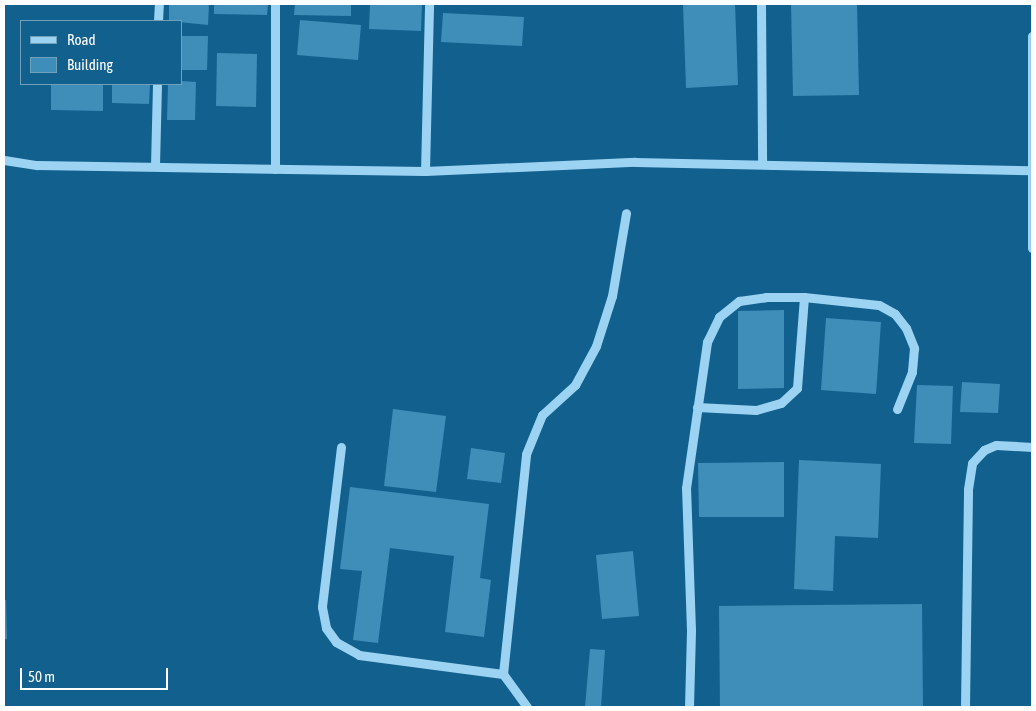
<!DOCTYPE html>
<style>
body{margin:0}
#map{position:relative;width:1036px;height:711px;overflow:hidden;background:#12608e;font-family:"Asap Condensed",sans-serif}
div>[style]{position:absolute}
.building>*{inset:0;background:#3f8db9}
.minor>*{height:9px;margin:-4.5px;padding:0 4.5px;transform-origin:4.5px;border-radius:4.5px;background:#9cd3f2}
span{translate:-50% -50%;white-space:nowrap;text-align:center;line-height:1.15;-webkit-text-stroke:4px #12608e;paint-order:stroke}
.frame{position:absolute;inset:0;border:5px solid #fff;pointer-events:none}
.legend{position:absolute;left:20px;top:20px;width:162px;height:65px;box-sizing:border-box;background:#12608e;border:1px solid #71a0bb;margin:0;padding:6px 9px;list-style:none;font-size:15px;color:#fff}
.legend li{display:flex;align-items:center;gap:10px;height:25px}
.legend b{width:25px;border:1px solid #71a0bb}
.scale{position:absolute;left:20px;top:668px;width:148px;height:22px;box-sizing:border-box;border:2px solid #fff;border-top:0;padding-left:6px;font-size:15px;line-height:18px;white-space:nowrap;color:#fff;-webkit-text-stroke:4px #12608e;paint-order:stroke}
</style>
<div id="map">
<div class="building">
<div style="clip-path:polygon(169px 4px,209px 4px,208px 25px,169px 21px)"></div>
<div style="clip-path:polygon(214px 4px,268px 4px,267px 15px,214px 14px)"></div>
<div style="clip-path:polygon(295px 4px,351px 4px,351px 16px,294px 15px)"></div>
<div style="clip-path:polygon(370px 4px,422px 4px,421px 31px,369px 29px)"></div>
<div style="clip-path:polygon(683px 4px,735px 4px,738px 85px,686px 88px)"></div>
<div style="clip-path:polygon(791px 4px,857px 4px,859px 95px,793px 96px)"></div>
<div style="clip-path:polygon(443px 13px,524px 17px,522px 46px,441px 42px)"></div>
<div style="clip-path:polygon(300px 20px,361px 25px,358px 60px,297px 55px)"></div>
<div style="clip-path:polygon(181px 36px,208px 36px,207px 70px,181px 70px)"></div>
<div style="clip-path:polygon(217px 53px,257px 54px,256px 107px,216px 106px)"></div>
<div style="clip-path:polygon(181px 81px,196px 82px,195px 120px,167px 120px,168px 84px)"></div>
<div style="clip-path:polygon(51px 84px,103px 84px,103px 111px,51px 110px)"></div>
<div style="clip-path:polygon(112px 84px,150px 84px,149px 104px,112px 103px)"></div>
<div style="clip-path:polygon(784px 310px,784px 388px,738px 389px,738px 311px)"></div>
<div style="clip-path:polygon(826px 318px,881px 322px,876px 394px,821px 390px)"></div>
<div style="clip-path:polygon(962px 382px,1000px 384px,998px 413px,960px 412px)"></div>
<div style="clip-path:polygon(917px 385px,953px 386px,951px 444px,914px 443px)"></div>
<div style="clip-path:polygon(393px 409px,446px 416px,436px 492px,384px 486px)"></div>
<div style="clip-path:polygon(471px 448px,505px 453px,501px 483px,467px 479px)"></div>
<div style="clip-path:polygon(799px 460px,881px 464px,878px 538px,835px 536px,833px 591px,794px 589px)"></div>
<div style="clip-path:polygon(784px 462px,784px 517px,699px 517px,698px 463px)"></div>
<div style="clip-path:polygon(350px 487px,489px 504px,480px 578px,491px 580px,484px 637px,445px 632px,454px 556px,390px 548px,378px 643px,353px 640px,362px 571px,340px 569px)"></div>
<div style="clip-path:polygon(633px 551px,639px 616px,602px 619px,596px 555px)"></div>
<div style="clip-path:polygon(4px 600px,6px 600px,7px 639px,4px 639px)"></div>
<div style="clip-path:polygon(922px 604px,923px 707px,720px 707px,719px 606px)"></div>
<div style="clip-path:polygon(590px 649px,605px 650px,601px 707px,585px 707px)"></div>
</div>
<div class="minor">
<div style="left:761px;top:4px;width:160px;rotate:89.6deg"></div>
<div style="left:158px;top:21px;width:17px;rotate:-87deg"></div>
<div style="left:1032px;top:36px;width:212px;rotate:90deg"></div>
<div style="left:4px;top:160px;width:33px;rotate:9deg"></div>
<div style="left:37px;top:165px;width:388px;rotate:0.9deg"></div>
<div style="left:425px;top:171px;width:210px;rotate:-2.5deg"></div>
<div style="left:635px;top:162px;width:396px;rotate:1.2deg"></div>
<div style="left:155px;top:166px;width:82px;rotate:-88.6deg"></div>
<div style="left:275px;top:169px;width:165px;rotate:-90deg"></div>
<div style="left:425px;top:171px;width:167px;rotate:-88.6deg"></div>
<div style="left:697px;top:407px;width:59px;rotate:2.9deg"></div>
<div style="left:756px;top:410px;width:26px;rotate:-16deg"></div>
<div style="left:781px;top:403px;width:22px;rotate:-43deg"></div>
<div style="left:797px;top:388px;width:91px;rotate:-85.6deg"></div>
<div style="left:341px;top:447px;width:161px;rotate:96.8deg"></div>
<div style="left:322px;top:607px;width:21px;rotate:79deg"></div>
<div style="left:326px;top:628px;width:17px;rotate:54deg"></div>
<div style="left:336px;top:642px;width:26px;rotate:29deg"></div>
<div style="left:359px;top:655px;width:145px;rotate:7.5deg"></div>
<div style="left:503px;top:674px;width:41px;rotate:54deg"></div>
<div style="left:503px;top:674px;width:221px;rotate:-84deg"></div>
<div style="left:526px;top:454px;width:42px;rotate:-67.7deg"></div>
<div style="left:542px;top:415px;width:45px;rotate:-42.3deg"></div>
<div style="left:575px;top:385px;width:44px;rotate:-61.7deg"></div>
<div style="left:596px;top:346px;width:52px;rotate:-72.3deg"></div>
<div style="left:612px;top:296px;width:84px;rotate:-80.4deg"></div>
<div style="left:689px;top:707px;width:77px;rotate:-88.5deg"></div>
<div style="left:691px;top:630px;width:142px;rotate:-92deg"></div>
<div style="left:686px;top:488px;width:148px;rotate:-81.8deg"></div>
<div style="left:707px;top:342px;width:28px;rotate:-64deg"></div>
<div style="left:719px;top:317px;width:26px;rotate:-39deg"></div>
<div style="left:739px;top:301px;width:27px;rotate:-8deg"></div>
<div style="left:766px;top:297px;width:38px"></div>
<div style="left:804px;top:297px;width:75px;rotate:6.1deg"></div>
<div style="left:879px;top:305px;width:18px;rotate:29deg"></div>
<div style="left:895px;top:314px;width:18px;rotate:52deg"></div>
<div style="left:906px;top:328px;width:22px;rotate:68deg"></div>
<div style="left:914px;top:348px;width:24px;rotate:95deg"></div>
<div style="left:912px;top:372px;width:40px;rotate:112deg"></div>
<div style="left:965px;top:707px;width:218px;rotate:-89.2deg"></div>
<div style="left:968px;top:489px;width:26px;rotate:-81deg"></div>
<div style="left:972px;top:463px;width:18px;rotate:-47deg"></div>
<div style="left:984px;top:450px;width:13px;rotate:-23deg"></div>
<div style="left:996px;top:445px;width:36px;rotate:3deg"></div>
</div>
<div class="frame"></div>
<ul class="legend">
<li><b style="height:6px;background:#9cd3f2"></b>Road</li>
<li><b style="height:14px;background:#3f8db9"></b>Building</li>
</ul>
<div class="scale">50 m</div>
</div>
